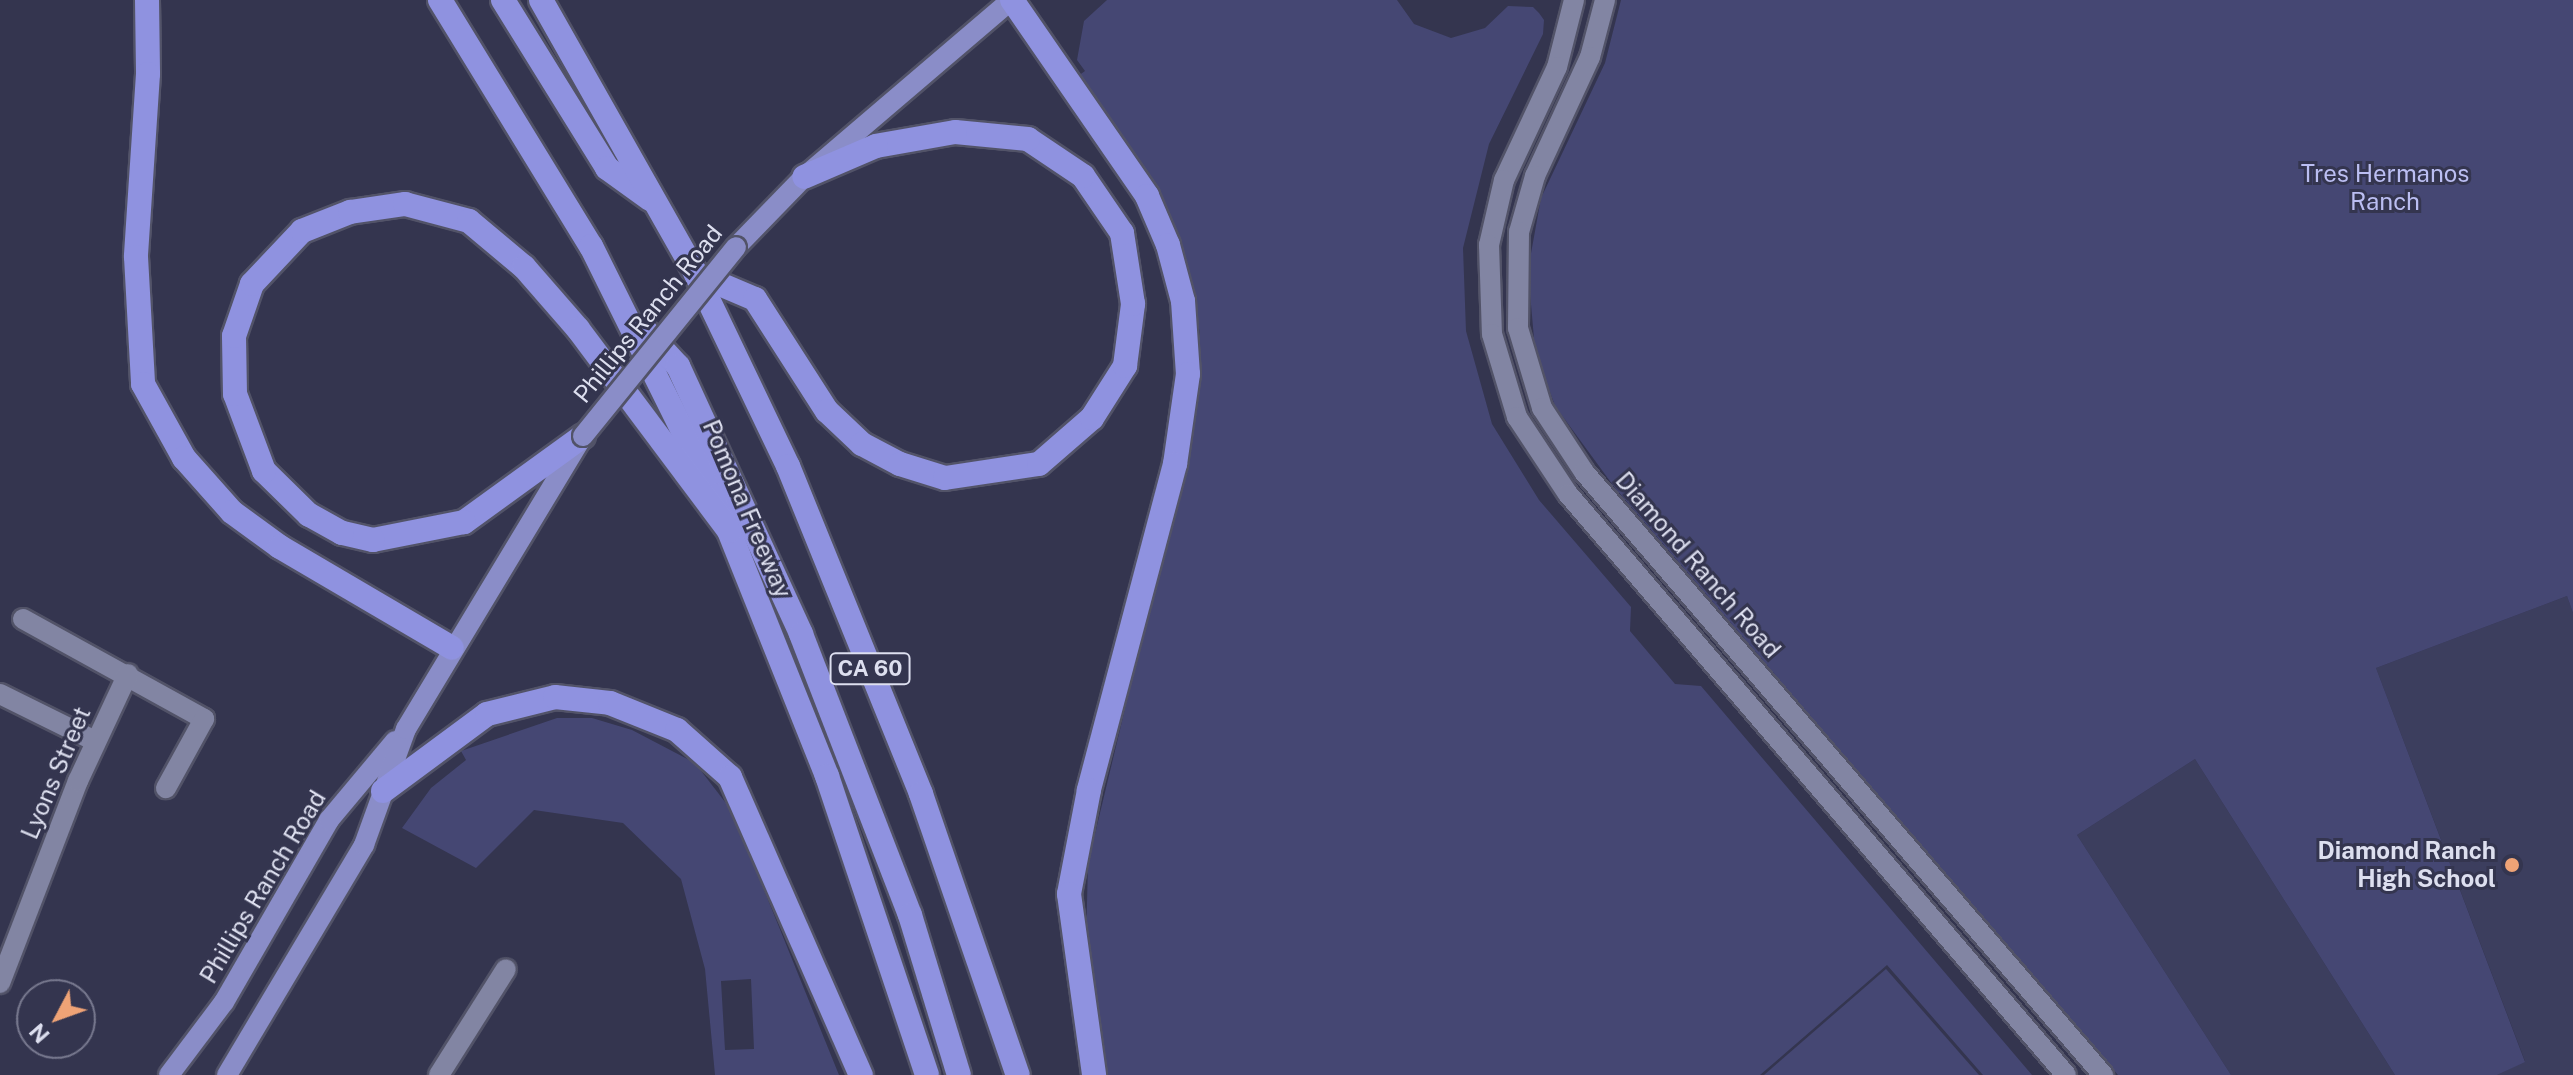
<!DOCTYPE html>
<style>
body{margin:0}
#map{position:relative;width:2573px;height:1075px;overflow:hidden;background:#34354f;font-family:"Public Sans",sans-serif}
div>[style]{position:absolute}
.built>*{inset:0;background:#3c3e5e}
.green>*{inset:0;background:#454773}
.roads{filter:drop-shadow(2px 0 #525368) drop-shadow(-2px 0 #525368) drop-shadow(0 2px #525368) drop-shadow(0 -2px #525368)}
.minor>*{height:20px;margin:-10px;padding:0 10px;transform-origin:10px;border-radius:10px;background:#8285a3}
.major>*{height:20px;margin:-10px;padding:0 10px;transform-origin:10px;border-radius:10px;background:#8a8dc8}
.highway>*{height:24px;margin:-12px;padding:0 12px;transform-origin:12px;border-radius:12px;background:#8f92e0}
.bridges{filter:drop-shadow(2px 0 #525368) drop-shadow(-2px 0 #525368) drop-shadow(0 2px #525368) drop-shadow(0 -2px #525368)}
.major-bridge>*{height:20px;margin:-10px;padding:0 10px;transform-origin:10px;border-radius:10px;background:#8a8dc8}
.dots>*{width:22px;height:22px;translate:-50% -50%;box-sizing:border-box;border:4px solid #34354f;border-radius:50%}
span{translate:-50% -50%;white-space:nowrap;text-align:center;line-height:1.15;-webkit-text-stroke:6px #34354f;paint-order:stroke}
.shield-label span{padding:2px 6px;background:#34354f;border:2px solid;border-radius:6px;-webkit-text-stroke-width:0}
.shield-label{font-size:22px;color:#dddfef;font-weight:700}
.park-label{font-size:24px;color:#bbbef2}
.street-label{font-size:24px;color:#dddfef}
.poi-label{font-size:24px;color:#dddfef;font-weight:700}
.right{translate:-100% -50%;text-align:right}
.north{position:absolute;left:16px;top:979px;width:80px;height:80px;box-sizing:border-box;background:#34354f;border:2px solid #78798f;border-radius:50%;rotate:229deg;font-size:22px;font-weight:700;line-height:32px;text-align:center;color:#dddfef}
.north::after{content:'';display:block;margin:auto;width:28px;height:36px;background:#efa376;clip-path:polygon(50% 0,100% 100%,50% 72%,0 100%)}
</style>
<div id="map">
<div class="built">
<div style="clip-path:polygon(2567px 596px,2573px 613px,2573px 1075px,2497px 1075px,2525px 1061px,2376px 668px)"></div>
<div style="clip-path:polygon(2195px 759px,2395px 1075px,2231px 1075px,2077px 835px)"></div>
</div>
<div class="green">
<div style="clip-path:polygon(1107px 0,1397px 0,1414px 24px,1451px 38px,1485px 28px,1508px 6px,1533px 7px,1539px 13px,1544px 20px,1543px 34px,1489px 144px,1463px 248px,1466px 331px,1492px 424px,1539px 500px,1631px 607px,1630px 631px,1675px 684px,1701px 686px,2032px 1075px,1983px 1075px,1887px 965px,1760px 1075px,1105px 1075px,1086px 943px,1088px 863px,1190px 438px,1200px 334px,1186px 261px,1171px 217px,1142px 166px,1078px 76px,1085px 71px,1077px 60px,1084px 21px)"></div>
<div style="clip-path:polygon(1621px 0,2573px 0,2573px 613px,2567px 596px,2376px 668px,2525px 1062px,2497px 1075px,2395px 1075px,2195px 759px,2077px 835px,2231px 1075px,2118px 1075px,1615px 488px,1555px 406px,1535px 350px,1528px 270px,1541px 198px,1605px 63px)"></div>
<div style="clip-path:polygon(evenodd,557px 718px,592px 718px,632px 730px,695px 763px,732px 811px,839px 1075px,715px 1075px,705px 969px,681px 879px,623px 823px,534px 810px,476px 868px,402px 828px,431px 788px,466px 760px,461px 751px,557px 718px,751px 979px,754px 1049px,725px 1050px,721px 981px,751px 979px)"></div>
<div style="clip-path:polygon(1886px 969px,1979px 1075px,1764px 1075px)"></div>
</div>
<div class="roads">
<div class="minor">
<div style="left:1574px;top:0;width:69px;rotate:104.2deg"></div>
<div style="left:1557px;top:67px;width:125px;rotate:115.1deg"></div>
<div style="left:1504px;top:180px;width:67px;rotate:103deg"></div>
<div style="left:1489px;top:245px;width:89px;rotate:88.1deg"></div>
<div style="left:1492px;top:334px;width:87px;rotate:73.2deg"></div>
<div style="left:1517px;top:417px;width:92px;rotate:56.5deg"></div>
<div style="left:1568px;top:494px;width:765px;rotate:49.4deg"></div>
<div style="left:1605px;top:0;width:59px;rotate:104.7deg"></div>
<div style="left:1590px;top:57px;width:131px;rotate:114.8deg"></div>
<div style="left:1535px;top:176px;width:58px;rotate:105.9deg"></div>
<div style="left:1519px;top:232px;width:96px;rotate:90.6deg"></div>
<div style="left:1518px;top:328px;width:84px;rotate:73.3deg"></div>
<div style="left:1542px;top:408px;width:77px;rotate:56.7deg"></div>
<div style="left:1584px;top:472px;width:796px;rotate:49.28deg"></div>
<div style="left:23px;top:619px;width:207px;rotate:28.9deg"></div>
<div style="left:204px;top:719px;width:79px;rotate:118.8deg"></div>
<div style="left:0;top:694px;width:106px;rotate:26.3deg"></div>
<div style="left:0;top:983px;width:217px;rotate:-68.9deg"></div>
<div style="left:78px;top:781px;width:118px;rotate:-65deg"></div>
<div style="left:439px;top:1075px;width:125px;rotate:-57.7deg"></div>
</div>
<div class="major">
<div style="left:736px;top:247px;width:98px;rotate:-45.8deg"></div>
<div style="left:804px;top:177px;width:272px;rotate:-40.5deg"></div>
<div style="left:169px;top:1075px;width:91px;rotate:-53deg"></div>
<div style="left:224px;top:1002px;width:210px;rotate:-60deg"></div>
<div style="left:329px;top:820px;width:103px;rotate:-50.1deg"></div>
<div style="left:227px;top:1075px;width:268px;rotate:-59.2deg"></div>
<div style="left:364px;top:845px;width:123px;rotate:-70.1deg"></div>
<div style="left:406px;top:729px;width:336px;rotate:-58.9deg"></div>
</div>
<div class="highway">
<div style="left:147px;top:0;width:74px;rotate:89.2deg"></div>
<div style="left:148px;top:74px;width:183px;rotate:93.8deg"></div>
<div style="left:136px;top:257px;width:127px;rotate:86.8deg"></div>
<div style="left:143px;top:384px;width:85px;rotate:61deg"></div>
<div style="left:184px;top:458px;width:72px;rotate:48.4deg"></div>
<div style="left:232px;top:512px;width:59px;rotate:36.1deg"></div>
<div style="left:280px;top:547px;width:199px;rotate:30.4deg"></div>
<div style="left:440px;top:0;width:289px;rotate:58.5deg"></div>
<div style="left:591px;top:246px;width:279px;rotate:63.6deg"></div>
<div style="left:715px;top:496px;width:302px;rotate:68.2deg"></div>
<div style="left:827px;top:776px;width:315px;rotate:71.5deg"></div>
<div style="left:503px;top:0;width:198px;rotate:58.2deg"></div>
<div style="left:607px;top:168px;width:53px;rotate:35.8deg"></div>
<div style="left:541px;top:0;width:315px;rotate:60.5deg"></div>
<div style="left:696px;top:274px;width:213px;rotate:64.4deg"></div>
<div style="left:788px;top:466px;width:354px;rotate:67.9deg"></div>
<div style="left:921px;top:794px;width:297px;rotate:71deg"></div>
<div style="left:1012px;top:0;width:238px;rotate:55.4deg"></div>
<div style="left:1147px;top:196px;width:53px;rotate:66.8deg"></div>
<div style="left:1168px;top:245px;width:58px;rotate:75deg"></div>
<div style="left:1183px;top:301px;width:73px;rotate:86.1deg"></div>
<div style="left:1188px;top:374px;width:91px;rotate:98.2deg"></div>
<div style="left:1175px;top:464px;width:337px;rotate:104.8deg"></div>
<div style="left:1089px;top:790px;width:106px;rotate:100.9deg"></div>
<div style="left:1069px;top:894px;width:183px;rotate:82.1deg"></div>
<div style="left:696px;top:274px;width:64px;rotate:23deg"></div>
<div style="left:755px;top:299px;width:133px;rotate:57.3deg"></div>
<div style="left:827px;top:411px;width:48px;rotate:43.3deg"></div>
<div style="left:862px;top:444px;width:43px;rotate:27.8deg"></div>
<div style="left:900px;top:464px;width:47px;rotate:17.3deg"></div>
<div style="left:945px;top:478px;width:95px;rotate:-8.5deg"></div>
<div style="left:1039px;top:464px;width:70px;rotate:-41deg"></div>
<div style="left:1092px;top:418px;width:62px;rotate:-57.6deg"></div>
<div style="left:1125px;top:366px;width:63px;rotate:-82.6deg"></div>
<div style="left:1133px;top:304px;width:72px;rotate:-98.8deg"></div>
<div style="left:1122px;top:233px;width:69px;rotate:-124.4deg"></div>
<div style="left:1083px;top:176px;width:66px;rotate:-146.1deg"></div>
<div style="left:1028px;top:139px;width:73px;rotate:-174.5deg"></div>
<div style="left:955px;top:132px;width:80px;rotate:170deg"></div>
<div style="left:876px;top:146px;width:78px;rotate:156.7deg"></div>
<div style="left:643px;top:328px;width:52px;rotate:47.4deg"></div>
<div style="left:678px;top:366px;width:295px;rotate:65.3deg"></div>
<div style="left:801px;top:634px;width:301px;rotate:68.8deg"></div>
<div style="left:910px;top:915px;width:167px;rotate:73deg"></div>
<div style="left:583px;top:436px;width:147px;rotate:144.1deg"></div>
<div style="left:464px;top:522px;width:93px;rotate:168.8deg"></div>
<div style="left:373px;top:540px;width:32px;rotate:-167deg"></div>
<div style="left:342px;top:533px;width:38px;rotate:-151deg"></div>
<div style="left:309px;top:515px;width:63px;rotate:-135.6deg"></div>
<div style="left:264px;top:471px;width:82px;rotate:-110.6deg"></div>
<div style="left:235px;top:394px;width:58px;rotate:-91deg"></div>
<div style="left:234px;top:336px;width:55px;rotate:-70.9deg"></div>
<div style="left:252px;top:284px;width:73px;rotate:-46.7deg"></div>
<div style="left:302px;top:231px;width:52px;rotate:-21.6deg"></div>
<div style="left:350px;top:212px;width:56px;rotate:-8.3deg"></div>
<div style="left:405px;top:204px;width:66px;rotate:14.9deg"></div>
<div style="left:469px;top:221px;width:72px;rotate:39.9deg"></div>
<div style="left:524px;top:267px;width:82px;rotate:48.9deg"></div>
<div style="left:578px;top:329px;width:252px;rotate:53.2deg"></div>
<div style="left:383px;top:791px;width:129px;rotate:-36.5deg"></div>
<div style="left:487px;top:714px;width:70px;rotate:-14deg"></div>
<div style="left:555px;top:697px;width:55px;rotate:6.2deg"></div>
<div style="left:610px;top:703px;width:72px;rotate:21.9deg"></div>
<div style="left:677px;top:730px;width:71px;rotate:41.6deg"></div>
<div style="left:730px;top:777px;width:326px;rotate:66.3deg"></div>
</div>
</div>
<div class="bridges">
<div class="major-bridge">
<div style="left:583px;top:436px;width:243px;rotate:-51deg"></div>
</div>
</div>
<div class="dots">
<div style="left:2512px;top:865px;background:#efa376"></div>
</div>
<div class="shield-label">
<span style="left:870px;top:669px">CA 60</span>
</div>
<div class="park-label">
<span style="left:2385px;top:188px">Tres Hermanos<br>Ranch</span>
</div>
<div class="street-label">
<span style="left:648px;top:314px;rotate:-51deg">Phillips Ranch Road</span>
<span style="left:747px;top:509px;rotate:67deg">Pomona Freeway</span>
<span style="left:1698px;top:565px;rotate:49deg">Diamond Ranch Road</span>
<span style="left:56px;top:773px;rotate:-67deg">Lyons Street</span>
<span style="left:263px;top:887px;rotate:-59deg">Phillips Ranch Road</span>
</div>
<div class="poi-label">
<span class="right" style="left:2496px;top:865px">Diamond Ranch<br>High School</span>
</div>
<div class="north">N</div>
</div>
